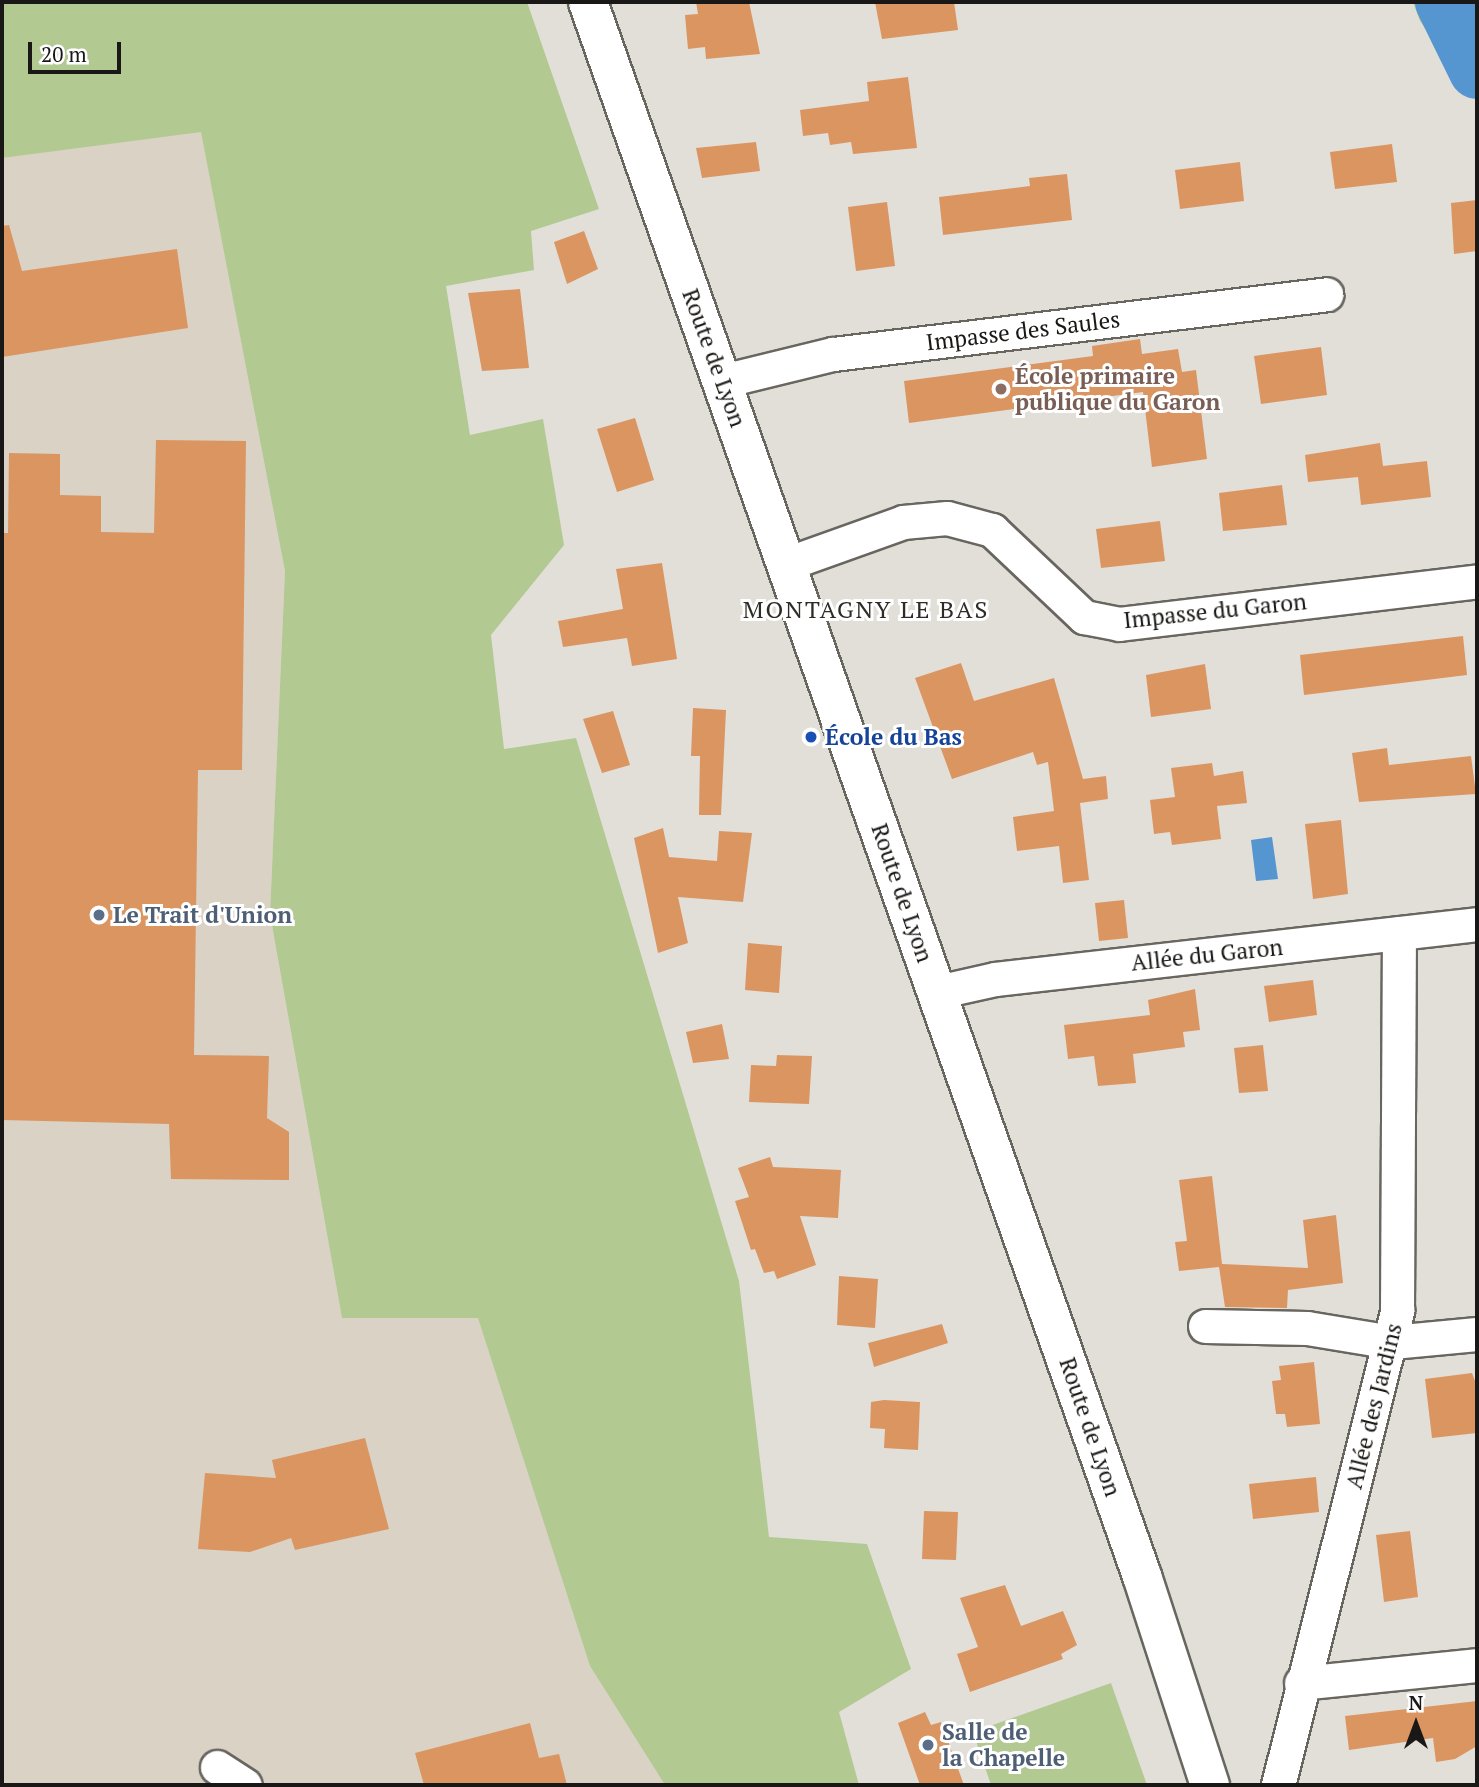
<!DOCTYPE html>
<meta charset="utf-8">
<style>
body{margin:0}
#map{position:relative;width:1479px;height:1787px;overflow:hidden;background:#e2dfd9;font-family:"PT Serif",serif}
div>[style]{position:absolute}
.built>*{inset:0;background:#d9d2c5}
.green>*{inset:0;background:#b2c992}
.water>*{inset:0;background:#5696d0}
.river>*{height:56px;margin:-28px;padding:0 28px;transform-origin:28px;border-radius:28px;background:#5696d0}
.building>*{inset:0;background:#db9561}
.roads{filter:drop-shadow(2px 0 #696660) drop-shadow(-2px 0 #696660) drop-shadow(0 2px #696660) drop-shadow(0 -2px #696660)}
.street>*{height:33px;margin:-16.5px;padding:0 16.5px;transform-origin:16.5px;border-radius:16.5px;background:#fff}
.primary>*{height:38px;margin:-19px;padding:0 19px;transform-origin:19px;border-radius:19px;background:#fff}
.dots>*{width:19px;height:19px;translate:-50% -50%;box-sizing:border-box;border:4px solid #fff;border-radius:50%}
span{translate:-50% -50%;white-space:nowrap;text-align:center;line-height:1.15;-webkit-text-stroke:6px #fff;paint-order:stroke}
.street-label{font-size:23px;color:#1a1816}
.education-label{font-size:23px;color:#785e54;font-weight:700}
.left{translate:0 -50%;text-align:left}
.transit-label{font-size:23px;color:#164399;font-weight:700}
.service-label{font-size:23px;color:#4e5e75;font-weight:700}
.neighbourhood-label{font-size:24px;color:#2f2c27;letter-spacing:2px}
.frame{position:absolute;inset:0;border:4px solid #1a1816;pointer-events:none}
.north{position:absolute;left:1381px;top:1689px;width:70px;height:70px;-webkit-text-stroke:5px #fff;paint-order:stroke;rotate:0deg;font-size:19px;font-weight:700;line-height:28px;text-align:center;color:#1a1816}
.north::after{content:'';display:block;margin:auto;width:24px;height:32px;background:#1a1816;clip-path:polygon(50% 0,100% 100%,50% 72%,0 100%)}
.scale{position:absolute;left:28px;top:42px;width:93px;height:32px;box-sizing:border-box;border:4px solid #1a1816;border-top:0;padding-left:9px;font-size:21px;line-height:24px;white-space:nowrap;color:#1a1816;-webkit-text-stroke:5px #fff;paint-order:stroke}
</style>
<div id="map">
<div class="built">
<div style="clip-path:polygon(201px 131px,285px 571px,270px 914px,342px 1318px,478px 1317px,590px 1666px,665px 1785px,2px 1785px,2px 158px)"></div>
</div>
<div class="green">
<div style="clip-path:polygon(2px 2px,527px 2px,599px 209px,531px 231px,534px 270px,446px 286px,470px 435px,543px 419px,564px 545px,491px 635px,504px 749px,576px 738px,739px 1281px,769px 1537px,867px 1544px,911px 1669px,839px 1712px,859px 1785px,665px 1785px,590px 1666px,478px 1318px,342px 1318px,270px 914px,285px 571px,201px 132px,2px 158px)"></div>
<div style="clip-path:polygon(1413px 2px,1477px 2px,1477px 101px,1420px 21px)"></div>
<div style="clip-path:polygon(1111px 1683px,1147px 1785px,991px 1785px,973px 1732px)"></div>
</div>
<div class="water">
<div style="clip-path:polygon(1272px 837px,1278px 879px,1256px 881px,1251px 840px)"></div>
</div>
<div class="river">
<div style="left:1443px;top:2px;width:77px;rotate:63.8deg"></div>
</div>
<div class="building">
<div style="clip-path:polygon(696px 2px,749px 2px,760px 54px,706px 59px,705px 47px,688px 49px,685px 15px,698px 14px)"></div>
<div style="clip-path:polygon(875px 2px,954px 2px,958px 30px,882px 39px)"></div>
<div style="clip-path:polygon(908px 77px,917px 148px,853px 154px,851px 142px,830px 145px,828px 133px,803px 136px,800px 110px,869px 101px,867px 82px)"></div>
<div style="clip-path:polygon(756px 142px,760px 171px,702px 178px,696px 148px)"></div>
<div style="clip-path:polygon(1392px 144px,1397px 182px,1335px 189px,1330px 152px)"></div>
<div style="clip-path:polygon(1240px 162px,1244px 201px,1180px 209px,1175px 170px)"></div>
<div style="clip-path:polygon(1067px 174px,1072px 220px,943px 235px,939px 197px,1030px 186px,1029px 178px)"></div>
<div style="clip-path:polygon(1477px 200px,1477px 251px,1454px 254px,1451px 203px)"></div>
<div style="clip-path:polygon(887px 202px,895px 266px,856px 271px,848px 207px)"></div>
<div style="clip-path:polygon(9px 225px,22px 271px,177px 249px,188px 328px,2px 357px,2px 226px)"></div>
<div style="clip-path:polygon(584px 231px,598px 269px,567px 284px,554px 242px)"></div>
<div style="clip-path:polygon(520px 289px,529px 368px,482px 371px,468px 293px)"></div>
<div style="clip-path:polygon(1140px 339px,1142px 354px,1178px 349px,1182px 372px,1196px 370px,1207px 459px,1152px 467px,1143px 392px,909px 423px,904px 381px,1093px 356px,1092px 346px)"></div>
<div style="clip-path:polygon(1321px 347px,1327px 395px,1261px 404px,1254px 356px)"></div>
<div style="clip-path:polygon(635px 418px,654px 480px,617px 492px,597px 429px)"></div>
<div style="clip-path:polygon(156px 440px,246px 441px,242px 770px,198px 770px,194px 1055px,269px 1056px,267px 1118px,289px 1132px,289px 1180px,171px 1179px,169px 1124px,2px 1120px,2px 533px,8px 533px,9px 453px,60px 454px,60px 495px,101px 496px,101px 532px,154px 533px)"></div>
<div style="clip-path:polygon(1380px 443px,1383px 466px,1427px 461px,1431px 497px,1361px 505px,1358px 477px,1308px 482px,1305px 455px)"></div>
<div style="clip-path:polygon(1282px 485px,1287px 525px,1223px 531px,1219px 493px)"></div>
<div style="clip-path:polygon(1160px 521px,1165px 561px,1101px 568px,1096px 529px)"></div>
<div style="clip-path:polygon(662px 563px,677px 659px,632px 666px,627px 638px,563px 647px,558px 621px,623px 609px,616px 569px)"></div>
<div style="clip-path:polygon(1463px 636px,1467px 675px,1304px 695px,1300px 655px)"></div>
<div style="clip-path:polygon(961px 663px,974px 701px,1054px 678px,1083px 779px,1106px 776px,1108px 799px,1080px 803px,1089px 880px,1063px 883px,1059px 846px,1017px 851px,1013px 817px,1054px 811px,1048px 762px,1037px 765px,1033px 752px,952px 779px,915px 678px)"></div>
<div style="clip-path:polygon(1205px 664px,1211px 709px,1151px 717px,1146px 675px)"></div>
<div style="clip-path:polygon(693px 708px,726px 710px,721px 815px,699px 815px,700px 756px,691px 756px)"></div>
<div style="clip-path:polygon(613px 711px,630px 765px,602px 773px,583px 719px)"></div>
<div style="clip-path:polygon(1387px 748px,1389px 765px,1471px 756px,1476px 794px,1359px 802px,1352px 753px)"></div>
<div style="clip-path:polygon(1212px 763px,1214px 776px,1243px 771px,1247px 803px,1217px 806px,1221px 839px,1172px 845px,1170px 832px,1154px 834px,1150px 800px,1175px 797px,1171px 768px)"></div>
<div style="clip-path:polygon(1341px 820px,1348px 894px,1313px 899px,1305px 824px)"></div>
<div style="clip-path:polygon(663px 828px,669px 857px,717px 861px,719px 831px,752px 833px,743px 902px,678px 897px,688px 943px,658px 953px,634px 838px)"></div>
<div style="clip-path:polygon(1124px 900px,1128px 938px,1099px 941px,1095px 903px)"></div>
<div style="clip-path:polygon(748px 943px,782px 946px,779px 993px,745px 990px)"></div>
<div style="clip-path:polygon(1313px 980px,1317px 1015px,1269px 1022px,1264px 986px)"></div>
<div style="clip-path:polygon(1195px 989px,1200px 1030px,1183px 1032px,1185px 1047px,1133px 1054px,1136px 1083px,1098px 1086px,1094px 1056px,1068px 1059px,1064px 1025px,1150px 1015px,1148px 1000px)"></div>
<div style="clip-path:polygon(722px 1024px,729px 1059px,693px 1063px,686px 1032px)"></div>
<div style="clip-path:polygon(1263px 1045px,1268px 1091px,1239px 1093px,1234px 1048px)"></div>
<div style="clip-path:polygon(777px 1055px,812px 1056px,809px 1104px,749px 1102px,751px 1065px,776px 1066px)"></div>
<div style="clip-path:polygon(770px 1157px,773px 1167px,841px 1170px,838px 1218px,800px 1216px,816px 1265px,777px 1279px,774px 1271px,764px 1273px,755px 1249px,751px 1250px,735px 1201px,749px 1197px,738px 1168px)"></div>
<div style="clip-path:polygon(1212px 1176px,1222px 1264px,1308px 1268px,1303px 1220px,1336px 1215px,1343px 1283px,1288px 1290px,1287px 1308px,1225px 1307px,1219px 1267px,1179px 1271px,1175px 1242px,1187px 1241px,1179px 1180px)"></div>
<div style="clip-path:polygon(839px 1276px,878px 1279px,875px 1328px,837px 1325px)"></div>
<div style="clip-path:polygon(942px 1324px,948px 1343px,874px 1367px,868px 1343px)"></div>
<div style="clip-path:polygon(1314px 1362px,1320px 1424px,1287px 1427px,1285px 1414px,1276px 1414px,1272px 1381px,1281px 1380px,1279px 1366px)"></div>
<div style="clip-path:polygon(1472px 1373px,1477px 1386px,1477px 1433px,1432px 1438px,1425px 1379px)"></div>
<div style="clip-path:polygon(884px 1400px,920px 1402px,918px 1450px,884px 1448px,885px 1429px,870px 1428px,871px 1402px)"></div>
<div style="clip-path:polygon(365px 1438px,389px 1529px,295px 1550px,291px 1538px,250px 1552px,198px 1549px,205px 1473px,276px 1478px,272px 1460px)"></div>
<div style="clip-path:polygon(1316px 1477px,1319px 1512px,1253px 1519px,1249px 1484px)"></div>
<div style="clip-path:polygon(924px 1511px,958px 1512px,956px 1560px,922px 1559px)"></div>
<div style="clip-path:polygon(1410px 1531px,1418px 1597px,1384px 1602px,1376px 1535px)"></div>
<div style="clip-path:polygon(1005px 1585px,1021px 1626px,1063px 1611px,1077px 1645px,1061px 1654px,1063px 1659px,970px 1692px,957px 1654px,978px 1647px,960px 1598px)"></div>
<div style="clip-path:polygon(1477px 1701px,1477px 1746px,1455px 1759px,1436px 1762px,1433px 1738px,1349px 1750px,1345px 1716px)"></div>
<div style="clip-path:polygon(925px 1712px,931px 1725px,941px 1722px,964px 1785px,920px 1785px,898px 1723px)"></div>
<div style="clip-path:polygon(530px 1723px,539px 1758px,559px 1754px,567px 1785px,424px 1785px,415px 1753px)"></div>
</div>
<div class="roads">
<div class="street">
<div style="left:722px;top:381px;width:114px;rotate:-13.7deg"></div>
<div style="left:833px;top:354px;width:497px;rotate:-6.9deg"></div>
<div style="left:786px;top:564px;width:124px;rotate:-19.7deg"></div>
<div style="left:903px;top:522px;width:44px;rotate:-5.2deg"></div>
<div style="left:947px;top:518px;width:47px;rotate:14.9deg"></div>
<div style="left:992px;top:530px;width:127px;rotate:43.4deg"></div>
<div style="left:1084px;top:617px;width:36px;rotate:11deg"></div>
<div style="left:1119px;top:624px;width:361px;rotate:-6.8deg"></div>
<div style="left:937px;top:992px;width:59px;rotate:-12.6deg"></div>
<div style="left:995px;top:979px;width:485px;rotate:-6.5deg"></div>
<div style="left:1205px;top:1326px;width:102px;rotate:1.1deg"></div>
<div style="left:1307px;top:1328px;width:86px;rotate:9.4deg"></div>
<div style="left:1392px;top:1342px;width:85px;rotate:-5.4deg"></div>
<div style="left:1301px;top:1683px;width:177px;rotate:-5.8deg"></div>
<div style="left:217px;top:1767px;width:33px;rotate:33deg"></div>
<div style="left:1278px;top:1785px;width:490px;rotate:-75.9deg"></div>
<div style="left:1397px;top:1310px;width:377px;rotate:-89.7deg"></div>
</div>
<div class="primary">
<div style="left:588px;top:2px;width:1669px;rotate:70.61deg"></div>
<div style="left:1142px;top:1576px;width:220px;rotate:72deg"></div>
</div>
</div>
<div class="dots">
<div style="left:1001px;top:389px;background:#8d6e63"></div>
<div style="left:811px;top:737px;background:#1a4fb4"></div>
<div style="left:99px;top:915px;background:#5c6f8a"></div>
<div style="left:928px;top:1745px;background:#5c6f8a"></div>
</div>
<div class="street-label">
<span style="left:1023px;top:331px;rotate:-7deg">Impasse des Saules</span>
<span style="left:714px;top:358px;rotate:70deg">Route de Lyon</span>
<span style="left:1215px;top:611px;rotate:-6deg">Impasse du Garon</span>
<span style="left:902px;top:893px;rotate:71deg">Route de Lyon</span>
<span style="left:1207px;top:955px;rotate:-6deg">Allée du Garon</span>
<span style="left:1374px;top:1406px;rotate:-76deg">Allée des Jardins</span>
<span style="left:1090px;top:1427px;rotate:71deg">Route de Lyon</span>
</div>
<div class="education-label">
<span class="left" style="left:1015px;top:389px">École primaire<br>publique du Garon</span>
</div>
<div class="transit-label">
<span class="left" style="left:825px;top:737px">École du Bas</span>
</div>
<div class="service-label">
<span class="left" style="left:113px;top:915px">Le Trait d'Union</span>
<span class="left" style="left:942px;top:1745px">Salle de<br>la Chapelle</span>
</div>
<div class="neighbourhood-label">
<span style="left:866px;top:610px">MONTAGNY LE BAS</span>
</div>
<div class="frame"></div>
<div class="north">N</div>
<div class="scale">20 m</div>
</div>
